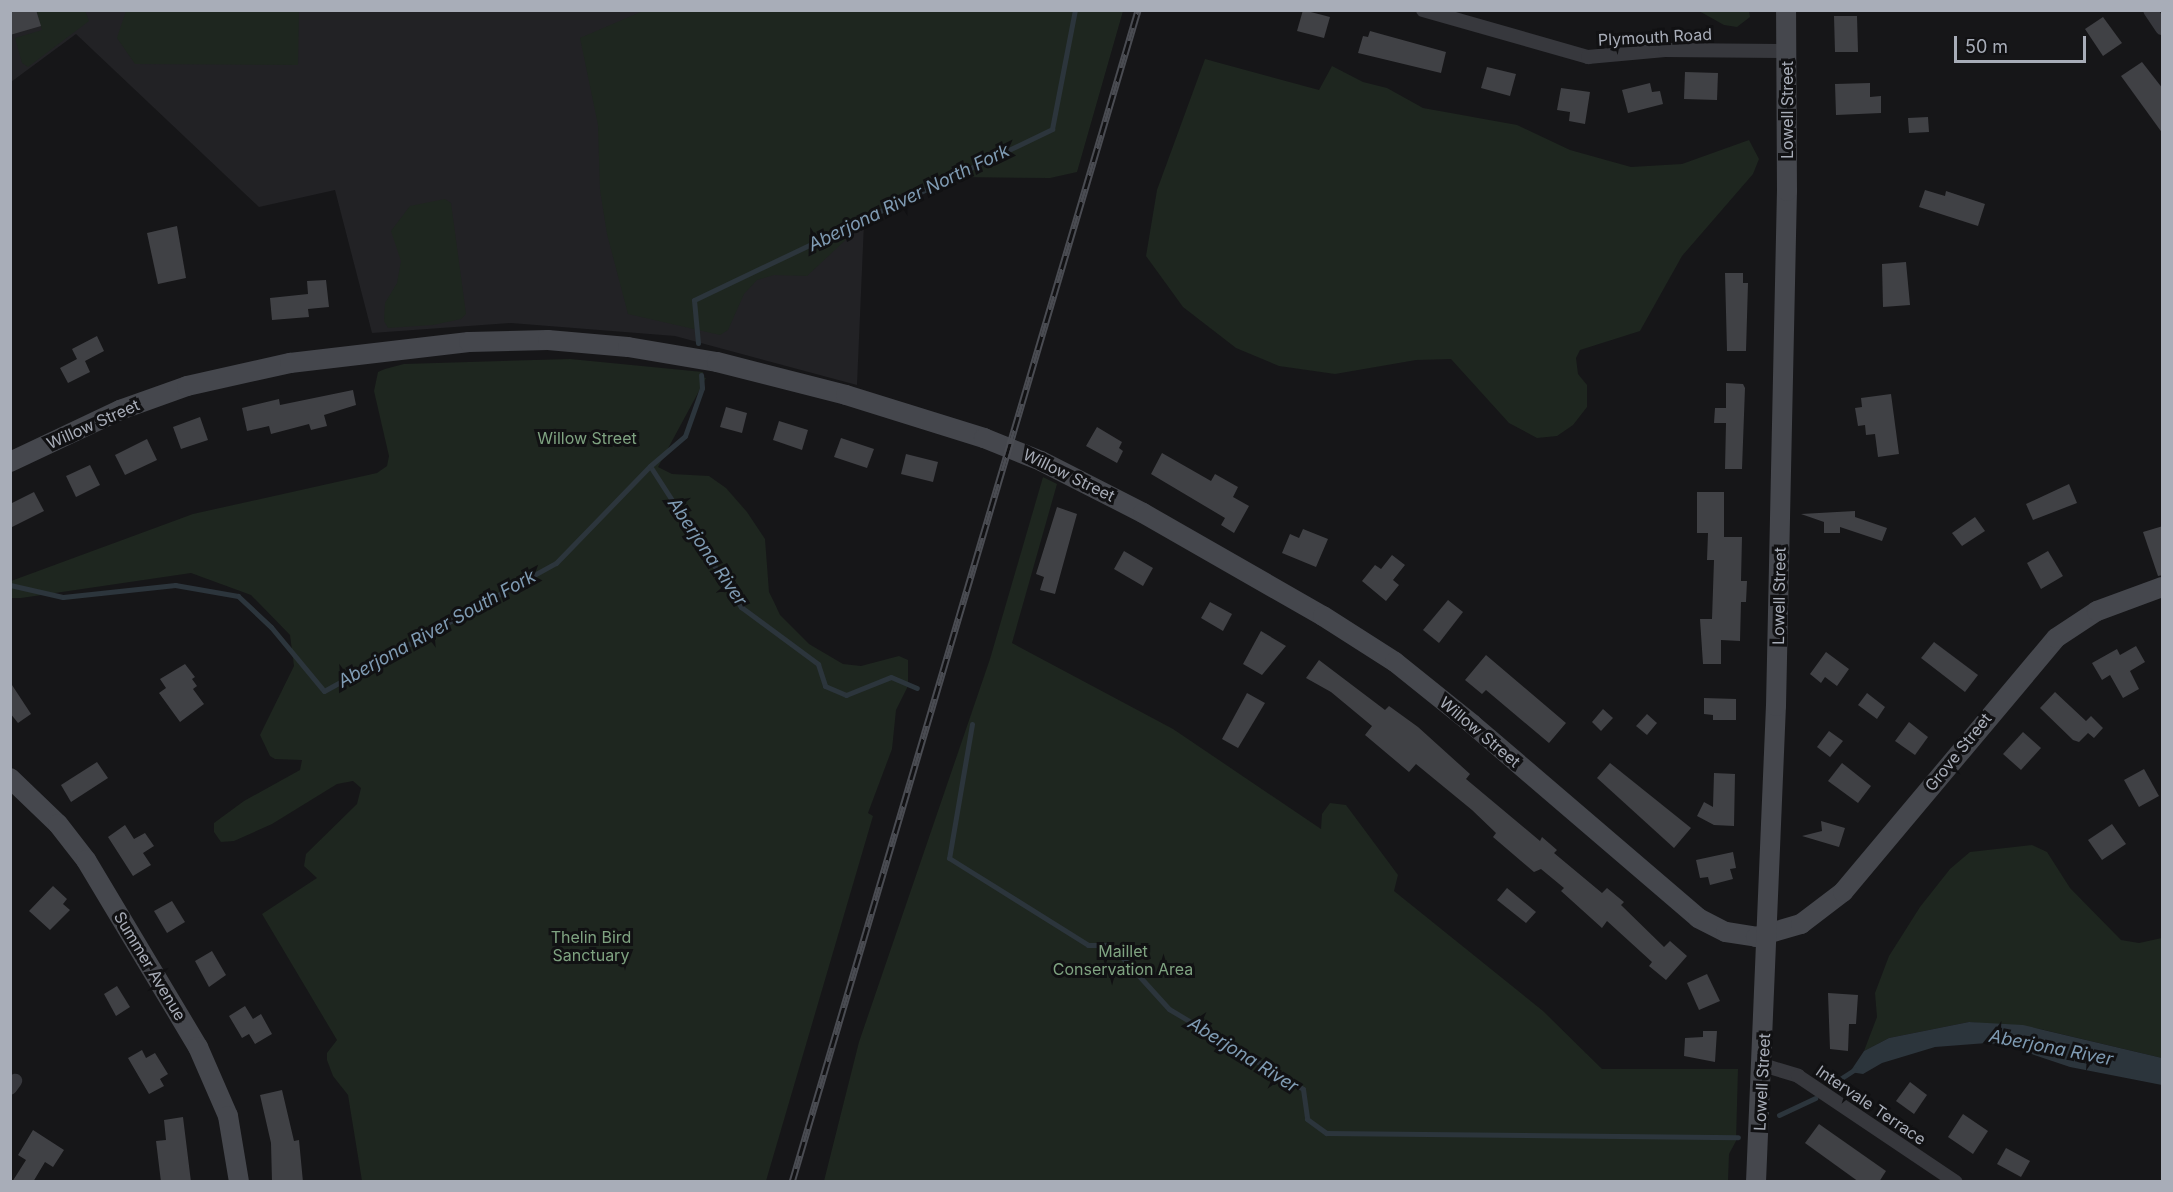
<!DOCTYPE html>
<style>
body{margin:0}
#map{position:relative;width:2173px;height:1192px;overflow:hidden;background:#161618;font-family:Inter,sans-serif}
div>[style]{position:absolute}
.built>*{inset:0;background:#222225}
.green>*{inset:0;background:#1e261f}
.water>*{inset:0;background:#2c353c}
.stream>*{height:5px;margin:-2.5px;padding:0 2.5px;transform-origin:2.5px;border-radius:2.5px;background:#2c353c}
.building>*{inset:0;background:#404145}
.street>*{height:14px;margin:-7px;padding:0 7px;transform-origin:7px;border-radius:7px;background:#37383d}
.secondary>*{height:20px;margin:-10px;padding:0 10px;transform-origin:10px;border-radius:10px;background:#45474d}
.rail>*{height:7px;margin-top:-3.5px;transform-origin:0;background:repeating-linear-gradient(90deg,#111113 0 14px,#4a4c52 0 28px);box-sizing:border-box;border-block:2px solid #4a4c52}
span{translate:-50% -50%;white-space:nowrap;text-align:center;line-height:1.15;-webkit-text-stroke:6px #111113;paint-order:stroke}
.street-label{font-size:16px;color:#a8adb8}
.park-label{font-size:16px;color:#7fa381}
.water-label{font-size:18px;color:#7f9bb3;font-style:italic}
.frame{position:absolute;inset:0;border:12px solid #a8adb8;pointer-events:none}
.scale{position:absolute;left:1954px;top:36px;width:132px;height:27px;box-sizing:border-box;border:3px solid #a8adb8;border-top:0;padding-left:8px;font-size:18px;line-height:21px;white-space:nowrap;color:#a8adb8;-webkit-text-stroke:4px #111113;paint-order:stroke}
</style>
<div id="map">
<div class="built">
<div style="clip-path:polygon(11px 11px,1101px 11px,1006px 147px,865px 200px,857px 385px,675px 336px,511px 323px,372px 333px,335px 190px,259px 207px,76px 34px,11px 82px)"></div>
</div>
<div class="green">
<div style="clip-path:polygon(85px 10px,89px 21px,28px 67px,22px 63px,15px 38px,42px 30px,37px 12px)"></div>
<div style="clip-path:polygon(126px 11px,299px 11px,298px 65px,135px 64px,117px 38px)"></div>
<div style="clip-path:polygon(643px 11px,643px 10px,1123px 11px,1077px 172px,1050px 178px,957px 177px,903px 196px,853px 233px,807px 276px,774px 275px,757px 280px,744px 294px,728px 330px,720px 335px,628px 314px,607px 234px,600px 190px,598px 125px,580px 38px)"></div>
<div style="clip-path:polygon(1699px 11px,1749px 11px,1750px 17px,1737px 27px,1724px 25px)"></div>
<div style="clip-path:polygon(1205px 59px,1319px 90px,1332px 66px,1363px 82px,1387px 88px,1423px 108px,1517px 125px,1570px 150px,1631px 167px,1682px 164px,1749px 140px,1759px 159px,1753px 174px,1682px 256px,1640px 331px,1580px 350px,1576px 358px,1578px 374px,1587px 385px,1587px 407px,1573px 425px,1557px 436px,1537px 438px,1509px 423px,1451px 359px,1416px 360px,1335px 374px,1279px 366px,1236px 348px,1183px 307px,1146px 256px,1157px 190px)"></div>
<div style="clip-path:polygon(445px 199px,451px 203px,466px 314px,461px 319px,433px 325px,388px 328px,384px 321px,385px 303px,397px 283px,401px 261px,391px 231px,410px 206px)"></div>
<div style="clip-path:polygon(570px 359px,703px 372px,702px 377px,706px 378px,658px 467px,672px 474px,709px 476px,726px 488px,747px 512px,765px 539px,769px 592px,774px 602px,780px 615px,809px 644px,843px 664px,861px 666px,899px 656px,908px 660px,908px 686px,896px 710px,892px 749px,868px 813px,873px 816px,766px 1181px,362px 1181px,348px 1095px,333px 1076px,327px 1060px,327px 1053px,337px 1040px,262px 914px,317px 878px,304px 866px,306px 854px,357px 804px,361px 788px,353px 781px,337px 784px,272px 824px,234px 841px,221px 842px,214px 832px,214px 823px,244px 801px,300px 770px,302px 760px,275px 759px,270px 756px,260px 735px,294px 666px,290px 635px,251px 595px,191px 573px,21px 598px,11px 598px,11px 581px,193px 514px,377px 473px,387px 466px,389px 456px,374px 391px,378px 372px,385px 369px,404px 364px)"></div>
<div style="clip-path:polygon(1043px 477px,1057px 484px,1012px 643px,1173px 729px,1321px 829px,1322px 814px,1330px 803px,1346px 805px,1398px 875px,1394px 891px,1543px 1011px,1602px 1069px,1738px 1069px,1736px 1141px,1729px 1154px,1728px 1181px,824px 1181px,859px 1042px,990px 659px)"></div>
<div style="clip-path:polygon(2032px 845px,2047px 852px,2070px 888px,2121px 940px,2139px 943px,2162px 938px,2162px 1058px,2040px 1029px,1969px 1022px,1889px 1038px,1864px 1051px,1877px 1017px,1875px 993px,1889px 956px,1920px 907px,1950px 869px,1970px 852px)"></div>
</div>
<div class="water">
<div style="clip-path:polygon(1969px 1022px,2023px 1025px,2162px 1058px,2162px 1085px,2070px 1067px,2005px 1045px,1987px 1043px,1935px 1047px,1882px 1063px,1863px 1074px,1850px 1072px,1864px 1051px,1889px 1038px)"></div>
</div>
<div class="stream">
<div style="left:698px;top:343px;width:43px;rotate:-95.3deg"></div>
<div style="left:694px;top:300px;width:397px;rotate:-25.5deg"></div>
<div style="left:1052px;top:129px;width:121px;rotate:-79.1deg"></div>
<div style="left:650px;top:466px;width:168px;rotate:57.2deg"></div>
<div style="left:741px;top:607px;width:96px;rotate:36.5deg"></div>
<div style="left:818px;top:664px;width:23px;rotate:72deg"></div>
<div style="left:825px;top:686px;width:23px;rotate:23deg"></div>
<div style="left:846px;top:695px;width:48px;rotate:-21.8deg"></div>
<div style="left:891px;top:677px;width:28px;rotate:23deg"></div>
<div style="left:10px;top:585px;width:54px;rotate:12.8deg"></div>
<div style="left:63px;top:597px;width:113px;rotate:-6.1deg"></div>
<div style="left:175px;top:585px;width:64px;rotate:9.9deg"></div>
<div style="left:238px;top:596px;width:45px;rotate:43.2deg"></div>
<div style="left:271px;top:627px;width:83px;rotate:50.4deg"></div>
<div style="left:324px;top:691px;width:265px;rotate:-28.9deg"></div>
<div style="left:556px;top:563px;width:135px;rotate:-45.9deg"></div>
<div style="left:650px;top:466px;width:46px;rotate:-40.6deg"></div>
<div style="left:685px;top:436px;width:51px;rotate:-70.5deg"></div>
<div style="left:702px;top:388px;width:13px;rotate:-94deg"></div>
<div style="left:972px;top:724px;width:136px;rotate:99.7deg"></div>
<div style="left:949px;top:858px;width:164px;rotate:32deg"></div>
<div style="left:1088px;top:945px;width:23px"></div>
<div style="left:1111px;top:945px;width:86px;rotate:47.8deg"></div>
<div style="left:1169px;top:1009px;width:156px;rotate:30.8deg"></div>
<div style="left:1303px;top:1089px;width:30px;rotate:82deg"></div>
<div style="left:1307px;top:1119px;width:24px;rotate:36deg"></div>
<div style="left:1326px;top:1133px;width:412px;rotate:0.6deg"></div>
<div style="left:1840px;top:1079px;width:17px;rotate:-33deg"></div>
<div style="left:1779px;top:1115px;width:40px;rotate:-25deg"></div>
</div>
<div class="building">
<div style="clip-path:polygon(10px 10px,36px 10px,41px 26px,10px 35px)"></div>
<div style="clip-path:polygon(1303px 10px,1330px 17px,1324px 38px,1297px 31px)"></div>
<div style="clip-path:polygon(1834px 16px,1857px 16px,1858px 52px,1835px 52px)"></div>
<div style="clip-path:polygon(2103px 17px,2122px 43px,2103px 56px,2085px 29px)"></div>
<div style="clip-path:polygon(1370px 31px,1446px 52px,1441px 73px,1358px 53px,1363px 36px,1368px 37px)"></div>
<div style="clip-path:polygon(2142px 62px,2163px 89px,2163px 134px,2121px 76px)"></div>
<div style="clip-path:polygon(1487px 67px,1516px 74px,1510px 96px,1481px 88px)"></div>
<div style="clip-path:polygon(1685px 72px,1718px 73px,1717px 100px,1684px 99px)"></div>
<div style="clip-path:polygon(1650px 83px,1652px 92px,1660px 91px,1663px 104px,1628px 113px,1622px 90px)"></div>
<div style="clip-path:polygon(1870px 83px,1870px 97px,1881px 96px,1881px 113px,1836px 115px,1835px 84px)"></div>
<div style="clip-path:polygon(1561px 88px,1590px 92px,1585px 124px,1569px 121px,1570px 112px,1557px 110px)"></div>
<div style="clip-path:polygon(1928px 117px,1929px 132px,1909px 133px,1908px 118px)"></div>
<div style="clip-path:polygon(1925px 190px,1945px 196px,1946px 191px,1985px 204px,1978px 226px,1919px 207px)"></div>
<div style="clip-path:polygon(177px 226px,186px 278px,158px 284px,147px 233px)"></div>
<div style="clip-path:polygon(1906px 262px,1910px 305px,1883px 307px,1882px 264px)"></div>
<div style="clip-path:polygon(1725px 273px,1743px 273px,1743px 283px,1748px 283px,1746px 351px,1727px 351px)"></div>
<div style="clip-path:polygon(326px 280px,329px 307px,308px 309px,309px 317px,272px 320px,270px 298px,308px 294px,307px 281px)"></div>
<div style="clip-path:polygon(97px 336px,104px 351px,85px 361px,90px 372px,68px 383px,60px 368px,77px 359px,72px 349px)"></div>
<div style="clip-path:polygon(1726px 383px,1743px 384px,1745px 388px,1742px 469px,1725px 469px,1726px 423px,1714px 423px,1715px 408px,1726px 408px)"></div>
<div style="clip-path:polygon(353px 390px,356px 405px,324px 415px,327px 426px,311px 430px,309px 424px,271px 434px,269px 426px,247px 431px,242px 408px,279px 399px,280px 405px)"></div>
<div style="clip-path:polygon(1891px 394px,1899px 454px,1878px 457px,1875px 434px,1866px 435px,1865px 425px,1858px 426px,1855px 408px,1862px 407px,1861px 398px)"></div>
<div style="clip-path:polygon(726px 407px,747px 413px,742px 433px,720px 427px)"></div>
<div style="clip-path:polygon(200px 417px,208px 440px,181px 449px,173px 427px)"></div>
<div style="clip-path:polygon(779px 421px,808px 430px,802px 450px,773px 440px)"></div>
<div style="clip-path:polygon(1097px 427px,1122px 442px,1119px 448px,1123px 451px,1117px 463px,1086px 446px)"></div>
<div style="clip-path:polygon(841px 438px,874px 449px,867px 468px,834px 457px)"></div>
<div style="clip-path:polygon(147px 439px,157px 460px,125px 475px,115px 455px)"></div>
<div style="clip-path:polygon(1162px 453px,1211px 481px,1215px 474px,1238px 487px,1233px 497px,1249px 506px,1234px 533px,1221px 525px,1225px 518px,1151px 474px)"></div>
<div style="clip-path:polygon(906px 454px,938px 462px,933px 482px,901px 474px)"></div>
<div style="clip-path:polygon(90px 465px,100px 485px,76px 497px,66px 476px)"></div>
<div style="clip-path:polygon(2069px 484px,2077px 503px,2033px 520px,2026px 504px)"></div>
<div style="clip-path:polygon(34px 492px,44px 511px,10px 528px,10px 504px)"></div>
<div style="clip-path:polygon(1697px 492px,1724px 492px,1724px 537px,1742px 537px,1741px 581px,1747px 581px,1746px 602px,1741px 602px,1740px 641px,1721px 640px,1721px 664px,1703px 664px,1700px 619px,1712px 619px,1714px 560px,1707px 560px,1708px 533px,1697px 533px)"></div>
<div style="clip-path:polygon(1057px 507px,1077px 514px,1055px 594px,1040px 590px,1044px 577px,1036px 574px)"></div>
<div style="clip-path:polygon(1855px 511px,1855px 517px,1887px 528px,1882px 541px,1840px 527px,1840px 533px,1824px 533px,1824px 522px,1801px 514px)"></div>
<div style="clip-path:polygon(1975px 517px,1985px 531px,1962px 546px,1952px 533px)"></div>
<div style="clip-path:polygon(2163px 526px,2163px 575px,2158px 576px,2143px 532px)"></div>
<div style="clip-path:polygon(1303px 529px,1328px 539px,1316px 567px,1282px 553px,1290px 534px,1299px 538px)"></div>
<div style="clip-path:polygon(1124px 551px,1153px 568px,1143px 586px,1114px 569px)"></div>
<div style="clip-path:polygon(2048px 551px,2063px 576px,2041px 589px,2027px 563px)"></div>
<div style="clip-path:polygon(1392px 555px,1405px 565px,1393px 580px,1399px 585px,1386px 601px,1362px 581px,1375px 565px,1381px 569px)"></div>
<div style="clip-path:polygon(1448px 600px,1463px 612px,1439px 643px,1423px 630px)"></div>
<div style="clip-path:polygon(1210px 602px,1232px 614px,1223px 631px,1201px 618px)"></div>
<div style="clip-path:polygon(1261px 631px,1286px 646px,1262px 675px,1243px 664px)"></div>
<div style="clip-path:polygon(1934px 642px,1978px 675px,1965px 692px,1921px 658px)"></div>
<div style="clip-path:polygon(2136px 646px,2145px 662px,2130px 671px,2139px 689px,2123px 698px,2110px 675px,2102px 680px,2092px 663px,2117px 649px,2120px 655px)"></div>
<div style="clip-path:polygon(1826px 652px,1849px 669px,1837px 686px,1825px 677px,1821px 683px,1810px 674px)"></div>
<div style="clip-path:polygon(1486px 655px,1566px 723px,1549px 743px,1486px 690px,1482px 694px,1465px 680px)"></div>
<div style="clip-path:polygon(1319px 660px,1385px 710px,1389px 706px,1418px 727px,1470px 774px,1466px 779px,1540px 841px,1542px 837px,1557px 850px,1554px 853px,1602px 893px,1607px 888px,1624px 902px,1621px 905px,1664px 947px,1670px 941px,1687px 956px,1666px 980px,1649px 966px,1652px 962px,1607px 921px,1602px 928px,1561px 891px,1564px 888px,1541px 869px,1534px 872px,1493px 837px,1496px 833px,1472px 810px,1416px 764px,1409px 772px,1365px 735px,1372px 726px,1331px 692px,1306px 678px)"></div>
<div style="clip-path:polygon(185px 664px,195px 677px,192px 679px,197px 686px,193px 689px,204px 704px,180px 722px,159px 693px,166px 688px,160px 679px)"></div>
<div style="clip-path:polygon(10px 682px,31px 714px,18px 723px,10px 713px)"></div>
<div style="clip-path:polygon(2055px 692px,2086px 721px,2091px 716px,2103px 728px,2094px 738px,2088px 733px,2079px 742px,2073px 740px,2040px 708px)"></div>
<div style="clip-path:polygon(1247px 693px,1265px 703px,1238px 748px,1222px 739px)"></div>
<div style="clip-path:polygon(1867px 693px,1885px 707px,1877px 719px,1858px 705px)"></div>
<div style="clip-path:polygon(1704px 698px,1736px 699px,1736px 720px,1713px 720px,1713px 715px,1704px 714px)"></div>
<div style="clip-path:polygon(1603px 709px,1613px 718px,1601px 731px,1592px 722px)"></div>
<div style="clip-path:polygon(1647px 714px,1657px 723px,1647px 735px,1636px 726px)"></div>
<div style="clip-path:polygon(1909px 722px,1928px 737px,1915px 755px,1895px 741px)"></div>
<div style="clip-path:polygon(1829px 731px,1843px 741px,1830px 757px,1817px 747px)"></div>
<div style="clip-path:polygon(2023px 732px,2041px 748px,2021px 770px,2003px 754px)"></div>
<div style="clip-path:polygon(97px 762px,108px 778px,71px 802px,61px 785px)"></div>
<div style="clip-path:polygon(1610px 763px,1691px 828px,1674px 848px,1597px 778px)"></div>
<div style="clip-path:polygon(1842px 763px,1871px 786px,1858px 803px,1828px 781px)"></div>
<div style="clip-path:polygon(2144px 769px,2159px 796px,2139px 807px,2124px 780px)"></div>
<div style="clip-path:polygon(1714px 773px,1735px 774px,1734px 826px,1714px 825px,1697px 816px,1704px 802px,1713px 807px)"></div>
<div style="clip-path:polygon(1821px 821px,1845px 828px,1839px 847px,1802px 836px,1822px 831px)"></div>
<div style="clip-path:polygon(2112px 824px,2126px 844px,2102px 860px,2088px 840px)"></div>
<div style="clip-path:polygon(125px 825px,134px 839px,145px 833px,154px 846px,143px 853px,151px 865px,133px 876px,108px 837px)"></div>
<div style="clip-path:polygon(1733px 852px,1736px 868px,1730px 869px,1733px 879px,1710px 885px,1708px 877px,1700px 878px,1696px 860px)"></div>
<div style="clip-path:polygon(53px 886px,67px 899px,63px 904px,70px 910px,50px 930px,29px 911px)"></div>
<div style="clip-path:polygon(1507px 888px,1536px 912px,1526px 923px,1497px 900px)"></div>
<div style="clip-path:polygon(172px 901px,185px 922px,167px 933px,154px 911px)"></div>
<div style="clip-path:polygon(212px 951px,226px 975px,209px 987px,195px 961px)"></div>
<div style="clip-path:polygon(1707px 974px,1720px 1001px,1699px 1010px,1687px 983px)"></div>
<div style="clip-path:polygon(117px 986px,130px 1007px,116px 1016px,104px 994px)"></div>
<div style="clip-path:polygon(1828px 993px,1858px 995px,1856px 1024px,1849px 1024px,1848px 1051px,1830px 1049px)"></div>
<div style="clip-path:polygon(245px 1006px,253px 1019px,261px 1014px,272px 1034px,255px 1044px,249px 1034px,242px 1038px,229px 1016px)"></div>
<div style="clip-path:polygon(1703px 1031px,1717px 1031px,1715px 1062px,1684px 1056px,1685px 1038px,1703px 1037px)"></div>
<div style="clip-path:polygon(142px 1050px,146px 1058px,155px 1053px,168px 1074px,160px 1079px,164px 1086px,149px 1094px,128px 1058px)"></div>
<div style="clip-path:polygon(1910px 1082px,1927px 1095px,1914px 1114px,1896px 1101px)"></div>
<div style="clip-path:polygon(282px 1090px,294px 1141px,299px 1140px,303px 1182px,272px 1182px,271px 1143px,260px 1095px)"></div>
<div style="clip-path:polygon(1963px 1114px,1988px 1131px,1973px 1154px,1948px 1137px)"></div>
<div style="clip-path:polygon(183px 1117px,191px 1182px,161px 1182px,156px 1141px,166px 1140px,164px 1120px)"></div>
<div style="clip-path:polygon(1819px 1124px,1886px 1171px,1879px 1182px,1859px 1182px,1805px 1143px)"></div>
<div style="clip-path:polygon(33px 1130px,64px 1150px,53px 1167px,45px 1162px,33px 1182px,12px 1182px,26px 1160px,18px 1155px)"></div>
<div style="clip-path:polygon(2006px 1148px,2030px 1161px,2021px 1177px,1997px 1164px)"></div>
</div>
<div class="street">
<div style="left:1423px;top:10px;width:172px;rotate:15.9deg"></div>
<div style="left:1588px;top:57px;width:77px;rotate:-5.2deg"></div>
<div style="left:1665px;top:50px;width:122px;rotate:0.5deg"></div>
<div style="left:2150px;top:10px;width:22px;rotate:56deg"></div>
<div style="left:1763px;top:1065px;width:37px;rotate:17deg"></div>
<div style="left:1798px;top:1076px;width:190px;rotate:33.9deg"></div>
<div style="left:10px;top:1088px;width:9px;rotate:-54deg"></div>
</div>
<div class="secondary">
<div style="left:10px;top:462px;width:122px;rotate:-25.3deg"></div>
<div style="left:120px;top:410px;width:71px;rotate:-19.7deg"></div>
<div style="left:187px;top:386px;width:106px;rotate:-12.6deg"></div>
<div style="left:290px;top:363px;width:180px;rotate:-6.7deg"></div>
<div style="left:469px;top:342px;width:79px;rotate:-1.5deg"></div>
<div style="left:548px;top:340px;width:80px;rotate:5deg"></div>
<div style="left:628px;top:347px;width:90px;rotate:9.6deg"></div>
<div style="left:717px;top:362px;width:133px;rotate:14.3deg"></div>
<div style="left:846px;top:395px;width:145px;rotate:17.3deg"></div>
<div style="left:984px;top:438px;width:61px;rotate:22deg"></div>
<div style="left:1041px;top:461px;width:114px;rotate:27deg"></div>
<div style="left:1143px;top:513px;width:207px;rotate:29.8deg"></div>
<div style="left:1323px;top:616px;width:85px;rotate:32.6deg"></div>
<div style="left:1395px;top:662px;width:99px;rotate:38.8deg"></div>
<div style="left:1472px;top:724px;width:298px;rotate:40.6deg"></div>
<div style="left:1698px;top:918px;width:31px;rotate:27deg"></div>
<div style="left:1726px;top:932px;width:30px;rotate:9deg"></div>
<div style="left:1756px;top:937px;width:47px;rotate:-16.1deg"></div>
<div style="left:1801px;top:924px;width:53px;rotate:-37.3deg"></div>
<div style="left:1843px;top:892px;width:331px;rotate:-50deg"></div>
<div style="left:2056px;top:638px;width:49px;rotate:-33.4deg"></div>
<div style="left:2097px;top:611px;width:69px;rotate:-20.3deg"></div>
<div style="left:10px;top:778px;width:66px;rotate:43.8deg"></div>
<div style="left:58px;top:824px;width:46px;rotate:52.1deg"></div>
<div style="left:86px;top:860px;width:218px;rotate:59.1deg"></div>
<div style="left:198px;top:1047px;width:75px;rotate:66.5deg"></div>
<div style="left:228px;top:1116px;width:67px;rotate:80.5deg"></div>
<div style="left:1756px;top:1182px;width:476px;rotate:-87.6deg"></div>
<div style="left:1776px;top:706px;width:515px;rotate:-88.78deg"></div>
<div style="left:1787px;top:191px;width:181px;rotate:-90.3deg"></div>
</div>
<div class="rail">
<div style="left:792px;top:1182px;width:1222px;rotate:-73.55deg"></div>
</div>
<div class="street-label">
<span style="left:1655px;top:37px;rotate:-3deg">Plymouth Road</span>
<span style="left:1787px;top:110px;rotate:-90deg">Lowell Street</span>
<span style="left:93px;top:424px;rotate:-24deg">Willow Street</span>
<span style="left:1069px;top:475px;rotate:26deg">Willow Street</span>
<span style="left:1779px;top:596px;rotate:-89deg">Lowell Street</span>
<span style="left:1480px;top:732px;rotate:40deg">Willow Street</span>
<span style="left:1958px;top:752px;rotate:-51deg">Grove Street</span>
<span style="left:150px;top:966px;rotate:59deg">Summer Avenue</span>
<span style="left:1762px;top:1082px;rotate:-87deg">Lowell Street</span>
<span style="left:1871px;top:1105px;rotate:34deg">Intervale Terrace</span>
</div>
<div class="park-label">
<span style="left:587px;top:438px">Willow Street</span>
<span style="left:591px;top:946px">Thelin Bird<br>Sanctuary</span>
<span style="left:1123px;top:960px">Maillet<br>Conservation Area</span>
</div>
<div class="water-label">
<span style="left:909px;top:198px;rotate:-26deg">Aberjona River North Fork</span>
<span style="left:707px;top:552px;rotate:56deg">Aberjona River</span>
<span style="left:437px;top:629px;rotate:-29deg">Aberjona River South Fork</span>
<span style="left:2051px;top:1048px;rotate:11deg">Aberjona River</span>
<span style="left:1243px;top:1055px;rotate:32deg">Aberjona River</span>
</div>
<div class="frame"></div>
<div class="scale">50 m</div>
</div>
